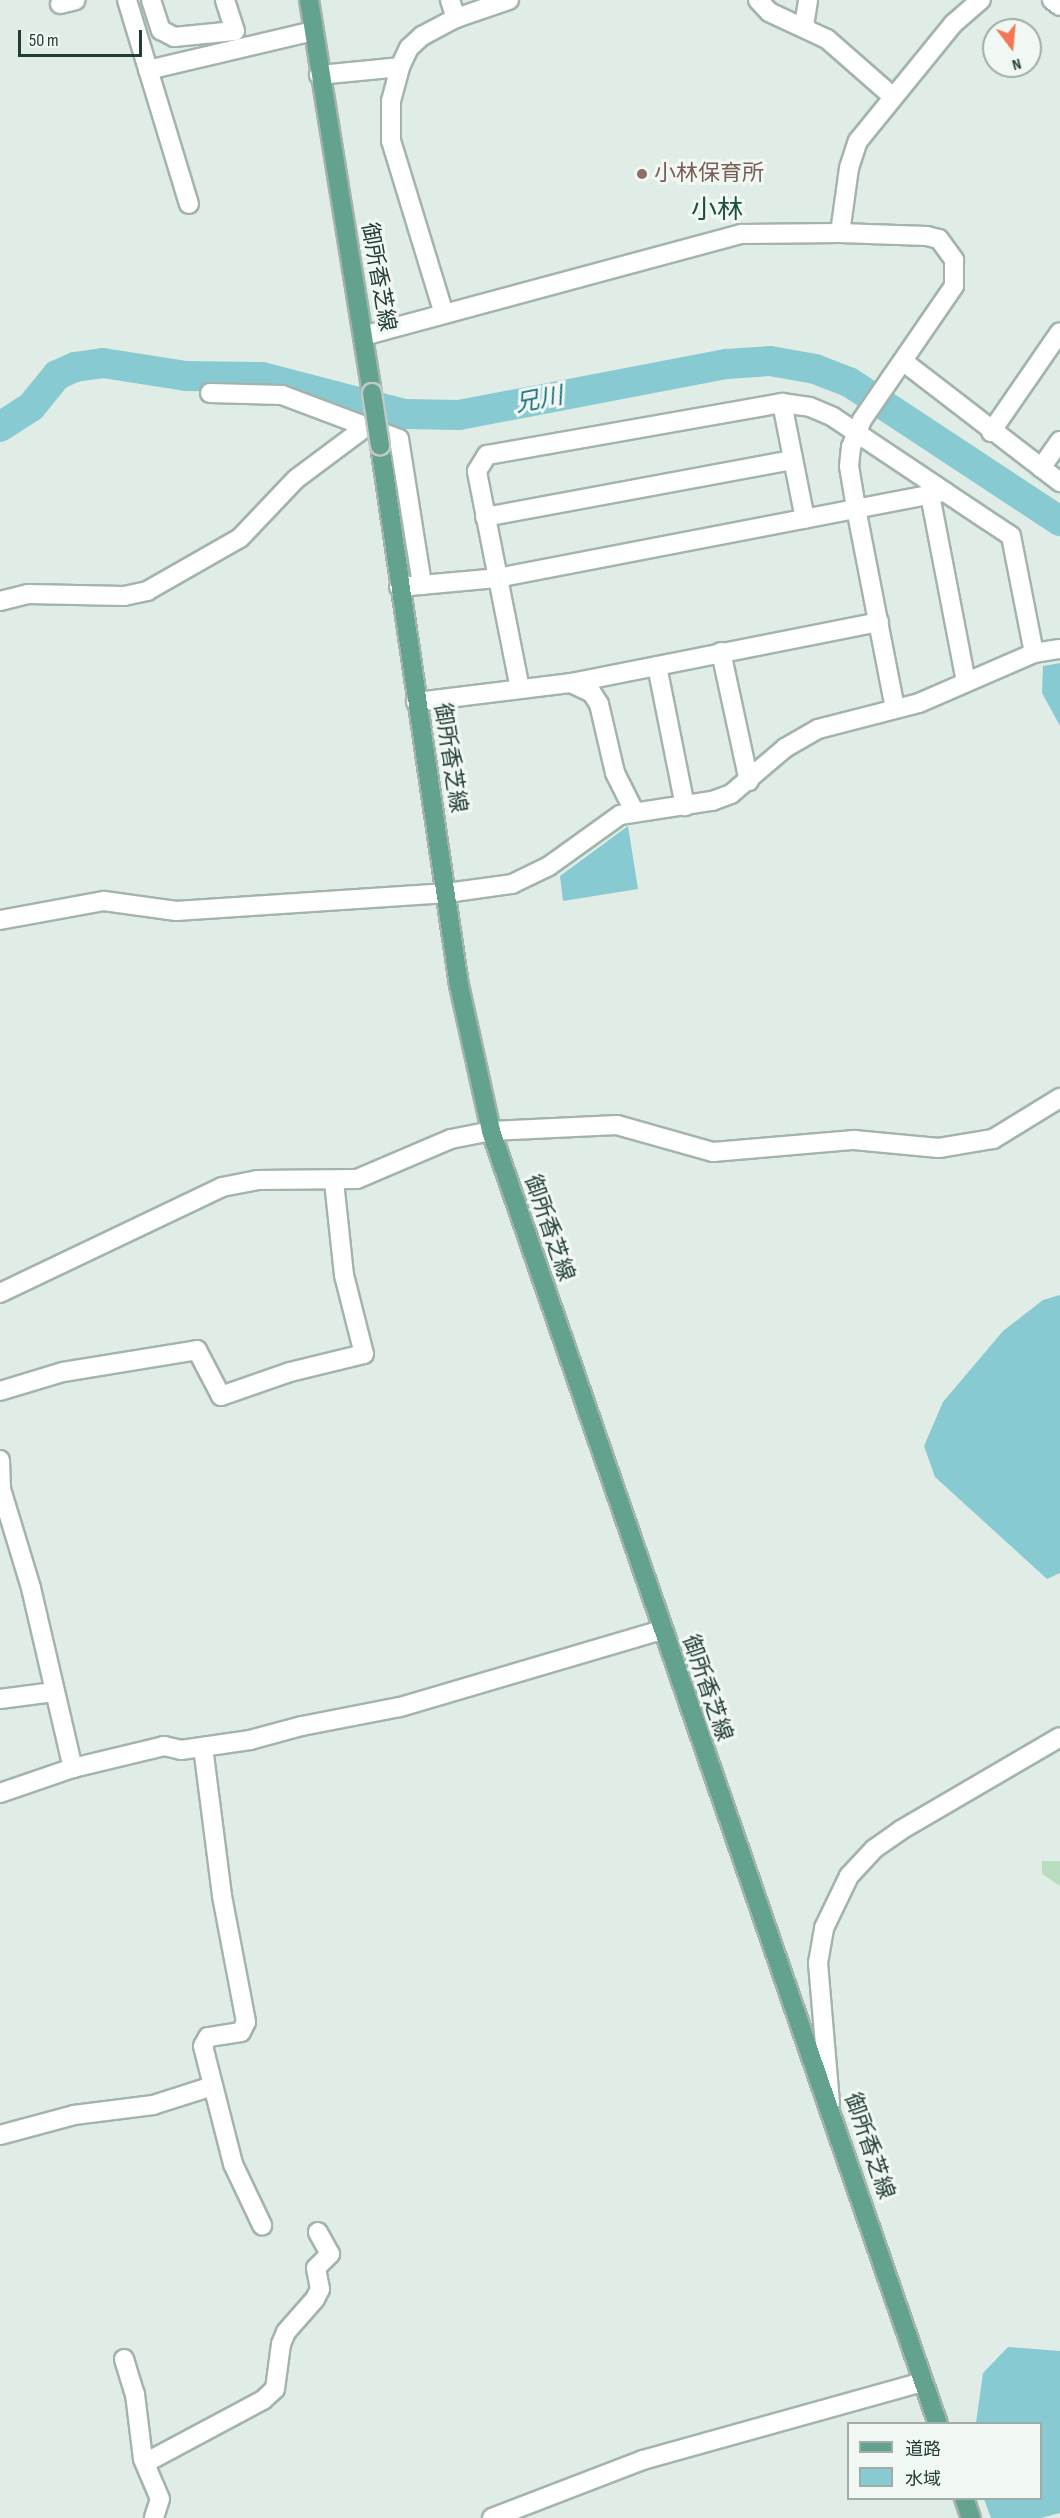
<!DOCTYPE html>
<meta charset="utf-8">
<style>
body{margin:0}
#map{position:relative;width:1060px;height:2518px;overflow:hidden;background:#e0ece6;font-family:"Sofia Sans Condensed","Noto Sans JP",sans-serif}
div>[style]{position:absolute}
.green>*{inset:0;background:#b9ddc1}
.water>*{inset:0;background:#87cad2}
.river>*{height:30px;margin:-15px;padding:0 15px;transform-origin:15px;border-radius:15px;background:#87cad2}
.roads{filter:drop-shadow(2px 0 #a3b4ad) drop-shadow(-2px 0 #a3b4ad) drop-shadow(0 2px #a3b4ad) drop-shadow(0 -2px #a3b4ad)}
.street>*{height:18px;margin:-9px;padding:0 9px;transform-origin:9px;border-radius:9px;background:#fff}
.secondary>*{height:18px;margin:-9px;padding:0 9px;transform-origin:9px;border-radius:9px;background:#fff}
.primary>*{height:18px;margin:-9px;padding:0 9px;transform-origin:9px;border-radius:9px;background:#64a290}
.bridges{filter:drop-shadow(2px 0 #c1c9c6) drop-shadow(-2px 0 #c1c9c6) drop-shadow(0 2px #c1c9c6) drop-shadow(0 -2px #c1c9c6)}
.primary-bridge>*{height:18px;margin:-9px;padding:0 9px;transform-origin:9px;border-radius:9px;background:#64a290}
.dots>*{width:16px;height:16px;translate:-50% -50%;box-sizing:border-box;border:3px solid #f1f8f4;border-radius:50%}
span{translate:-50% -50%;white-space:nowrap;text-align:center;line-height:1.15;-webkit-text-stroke:6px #f1f8f4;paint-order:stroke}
.education-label{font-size:22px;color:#785e54}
.left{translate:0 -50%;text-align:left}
.street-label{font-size:22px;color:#213d34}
.water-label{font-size:24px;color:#1a6e7a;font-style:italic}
.quarter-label{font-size:26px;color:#1c4f40}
.legend{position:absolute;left:847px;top:2422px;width:195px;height:78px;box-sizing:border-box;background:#f1f8f4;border:2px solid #9eada7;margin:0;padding:8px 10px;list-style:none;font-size:18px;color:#213d34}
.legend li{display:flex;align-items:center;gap:12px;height:30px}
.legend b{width:30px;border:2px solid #9eada7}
.north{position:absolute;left:982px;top:18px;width:60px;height:60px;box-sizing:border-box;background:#f1f8f4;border:2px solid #9eada7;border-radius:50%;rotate:164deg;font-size:16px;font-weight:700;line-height:24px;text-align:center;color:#213d34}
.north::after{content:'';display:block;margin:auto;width:21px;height:27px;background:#f57655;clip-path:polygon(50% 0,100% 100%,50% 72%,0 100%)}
.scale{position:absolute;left:18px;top:30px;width:124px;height:27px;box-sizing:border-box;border:3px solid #213d34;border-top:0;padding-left:8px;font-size:18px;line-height:21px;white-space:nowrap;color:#213d34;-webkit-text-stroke:4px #f1f8f4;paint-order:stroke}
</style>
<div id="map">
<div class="green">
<div style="clip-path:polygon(1042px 1861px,1060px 1861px,1060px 1886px,1042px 1874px)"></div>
</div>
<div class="water">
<div style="clip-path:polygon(1060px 663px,1060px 726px,1042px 693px,1043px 666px)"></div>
<div style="clip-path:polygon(628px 826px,638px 889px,563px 901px,560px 876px)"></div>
<div style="clip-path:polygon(1060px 1295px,1060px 1573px,1047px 1579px,935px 1477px,924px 1446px,943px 1402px,1003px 1331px,1043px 1300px)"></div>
<div style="clip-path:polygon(1008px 2347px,1060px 2351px,1060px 2513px,1041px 2518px,991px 2518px,984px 2499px,1040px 2498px,1040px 2424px,976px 2423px,983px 2373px)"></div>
</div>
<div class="river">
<div style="left:0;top:427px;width:37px;rotate:-33deg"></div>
<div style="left:31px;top:407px;width:41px;rotate:-50.9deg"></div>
<div style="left:57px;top:375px;width:20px;rotate:-24deg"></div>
<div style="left:75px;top:367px;width:28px;rotate:-8deg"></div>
<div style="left:103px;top:363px;width:84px;rotate:8.9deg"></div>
<div style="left:186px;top:376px;width:76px;rotate:0.8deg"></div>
<div style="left:262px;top:377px;width:147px;rotate:14.6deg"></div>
<div style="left:404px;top:414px;width:55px;rotate:1deg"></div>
<div style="left:459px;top:415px;width:273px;rotate:-10.8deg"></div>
<div style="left:727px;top:364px;width:43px;rotate:-4deg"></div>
<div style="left:770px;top:361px;width:46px;rotate:10.1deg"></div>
<div style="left:815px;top:369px;width:36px;rotate:21deg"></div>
<div style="left:849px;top:382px;width:253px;rotate:33.4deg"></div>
</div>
<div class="roads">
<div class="street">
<div style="left:127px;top:0;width:213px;rotate:73.1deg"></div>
<div style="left:151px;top:0;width:32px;rotate:72deg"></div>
<div style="left:161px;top:30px;width:15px;rotate:28deg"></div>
<div style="left:174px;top:37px;width:61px;rotate:-5.6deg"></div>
<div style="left:235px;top:31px;width:33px;rotate:-108deg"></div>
<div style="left:450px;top:0;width:19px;rotate:72deg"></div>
<div style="left:758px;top:0;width:16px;rotate:47deg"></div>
<div style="left:769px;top:12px;width:64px;rotate:25deg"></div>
<div style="left:827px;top:39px;width:86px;rotate:41.2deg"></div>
<div style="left:1052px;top:0;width:10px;rotate:37deg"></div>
<div style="left:60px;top:4px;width:16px;rotate:-14deg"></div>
<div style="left:804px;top:26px;width:26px;rotate:-81deg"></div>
<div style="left:148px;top:70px;width:170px;rotate:-13.3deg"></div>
<div style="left:319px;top:75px;width:81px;rotate:-5.6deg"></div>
<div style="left:840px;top:233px;width:66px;rotate:-82.1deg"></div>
<div style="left:849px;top:168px;width:28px;rotate:-72deg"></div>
<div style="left:858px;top:141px;width:151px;rotate:-50.9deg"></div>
<div style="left:953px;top:24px;width:37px;rotate:-41deg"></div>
<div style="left:444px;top:314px;width:181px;rotate:-107deg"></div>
<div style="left:391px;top:141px;width:40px;rotate:-90deg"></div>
<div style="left:391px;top:101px;width:35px;rotate:-75deg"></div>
<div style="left:400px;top:67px;width:21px;rotate:-65deg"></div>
<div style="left:409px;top:48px;width:18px;rotate:-43deg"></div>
<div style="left:422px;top:36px;width:38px;rotate:-28deg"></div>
<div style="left:456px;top:18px;width:56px;rotate:-18.8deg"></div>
<div style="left:363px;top:336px;width:392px;rotate:-15.1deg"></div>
<div style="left:741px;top:234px;width:99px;rotate:-0.6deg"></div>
<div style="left:840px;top:233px;width:87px;rotate:2deg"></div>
<div style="left:927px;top:236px;width:12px;rotate:14deg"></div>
<div style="left:939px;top:239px;width:26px;rotate:54deg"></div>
<div style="left:954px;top:260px;width:26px;rotate:90deg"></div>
<div style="left:954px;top:286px;width:163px;rotate:124.5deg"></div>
<div style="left:862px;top:420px;width:29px;rotate:112deg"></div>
<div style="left:851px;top:447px;width:19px;rotate:96deg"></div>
<div style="left:849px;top:466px;width:43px;rotate:80.5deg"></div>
<div style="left:856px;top:508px;width:204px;rotate:79deg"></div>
<div style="left:904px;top:362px;width:197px;rotate:37.6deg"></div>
<div style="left:210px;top:393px;width:72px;rotate:1.6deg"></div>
<div style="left:282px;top:395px;width:125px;rotate:20.6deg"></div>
<div style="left:399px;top:439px;width:148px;rotate:81deg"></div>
<div style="left:782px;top:403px;width:28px;rotate:8deg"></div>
<div style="left:810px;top:407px;width:25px;rotate:23deg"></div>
<div style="left:833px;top:417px;width:135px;rotate:33.8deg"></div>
<div style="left:991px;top:432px;width:121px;rotate:-55.4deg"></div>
<div style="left:1041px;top:468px;width:33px;rotate:-55deg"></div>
<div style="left:930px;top:495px;width:190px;rotate:79.1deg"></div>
<div style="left:485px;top:517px;width:313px;rotate:-10.5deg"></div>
<div style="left:399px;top:587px;width:98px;rotate:-5.2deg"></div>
<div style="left:497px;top:578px;width:456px;rotate:-10.9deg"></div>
<div style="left:945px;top:492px;width:79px;rotate:33.7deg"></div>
<div style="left:1011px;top:536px;width:119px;rotate:78.9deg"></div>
<div style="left:0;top:601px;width:29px;rotate:-14deg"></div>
<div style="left:28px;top:594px;width:96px;rotate:1.2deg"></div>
<div style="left:124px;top:596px;width:24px;rotate:-12deg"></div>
<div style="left:147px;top:591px;width:107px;rotate:-29.7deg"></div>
<div style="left:240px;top:538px;width:81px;rotate:-46.5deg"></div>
<div style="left:296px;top:479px;width:89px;rotate:-36.7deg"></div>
<div style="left:721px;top:652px;width:132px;rotate:77.8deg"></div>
<div style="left:657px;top:666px;width:143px;rotate:78.7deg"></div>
<div style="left:571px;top:683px;width:23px;rotate:25deg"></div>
<div style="left:592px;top:693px;width:13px;rotate:58deg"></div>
<div style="left:599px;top:704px;width:71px;rotate:76.9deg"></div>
<div style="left:615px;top:773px;width:42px;rotate:63.4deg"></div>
<div style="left:520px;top:689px;width:222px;rotate:-101.2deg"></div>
<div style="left:477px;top:471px;width:19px;rotate:-58deg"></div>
<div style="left:487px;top:455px;width:300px;rotate:-10deg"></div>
<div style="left:782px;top:403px;width:118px;rotate:78.8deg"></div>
<div style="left:416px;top:702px;width:156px;rotate:-7deg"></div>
<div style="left:571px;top:683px;width:314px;rotate:-11.2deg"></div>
<div style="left:0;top:920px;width:106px;rotate:-10.4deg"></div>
<div style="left:104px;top:901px;width:73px;rotate:7.9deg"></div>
<div style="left:176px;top:911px;width:272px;rotate:-3.8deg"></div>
<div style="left:447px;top:893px;width:66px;rotate:-7.9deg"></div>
<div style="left:512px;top:884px;width:41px;rotate:-25.9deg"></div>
<div style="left:549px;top:866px;width:87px;rotate:-35.7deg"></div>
<div style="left:620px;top:815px;width:93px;rotate:-8.7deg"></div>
<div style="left:712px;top:801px;width:20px;rotate:-20deg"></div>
<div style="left:731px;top:794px;width:71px;rotate:-40.4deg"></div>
<div style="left:785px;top:748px;width:38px;rotate:-30deg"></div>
<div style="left:818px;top:729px;width:104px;rotate:-14.4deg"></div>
<div style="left:919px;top:703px;width:125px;rotate:-23.5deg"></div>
<div style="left:1034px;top:653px;width:26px;rotate:-9deg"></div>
<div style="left:491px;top:1131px;width:126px;rotate:-2.7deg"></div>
<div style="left:617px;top:1125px;width:100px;rotate:15.7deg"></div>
<div style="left:713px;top:1152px;width:142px;rotate:-4.9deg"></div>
<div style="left:854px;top:1140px;width:85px;rotate:5.4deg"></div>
<div style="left:939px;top:1148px;width:55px;rotate:-9.5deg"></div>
<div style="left:993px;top:1139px;width:79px;rotate:-31.5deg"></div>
<div style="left:0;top:1391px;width:66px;rotate:-16.8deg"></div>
<div style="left:63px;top:1372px;width:136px;rotate:-9.3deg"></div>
<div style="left:197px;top:1350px;width:52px;rotate:62.4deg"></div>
<div style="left:221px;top:1396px;width:73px;rotate:-19.2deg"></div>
<div style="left:290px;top:1372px;width:76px;rotate:-13.7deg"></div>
<div style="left:364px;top:1354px;width:81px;rotate:-104.2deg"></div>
<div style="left:344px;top:1275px;width:94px;rotate:-96.1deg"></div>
<div style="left:0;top:1460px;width:29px;rotate:88deg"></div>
<div style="left:1px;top:1489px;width:103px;rotate:73.1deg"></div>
<div style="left:31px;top:1588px;width:185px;rotate:76.9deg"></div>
<div style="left:0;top:1699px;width:54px;rotate:-7.4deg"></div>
<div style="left:203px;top:1747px;width:150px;rotate:82.7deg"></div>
<div style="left:222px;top:1896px;width:128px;rotate:79.2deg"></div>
<div style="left:246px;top:2022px;width:11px;rotate:117deg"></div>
<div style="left:241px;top:2032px;width:33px;rotate:171deg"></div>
<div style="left:208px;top:2037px;width:10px;rotate:119deg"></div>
<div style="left:203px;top:2046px;width:122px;rotate:75.7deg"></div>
<div style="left:233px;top:2164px;width:68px;rotate:64.6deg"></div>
<div style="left:0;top:1793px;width:77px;rotate:-18.9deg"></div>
<div style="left:73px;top:1768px;width:94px;rotate:-13.6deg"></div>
<div style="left:164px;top:1746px;width:17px;rotate:13deg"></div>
<div style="left:181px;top:1750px;width:70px;rotate:-8.2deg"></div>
<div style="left:250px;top:1740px;width:54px;rotate:-15.1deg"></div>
<div style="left:302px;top:1726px;width:100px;rotate:-11deg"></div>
<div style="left:400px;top:1707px;width:273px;rotate:-16.4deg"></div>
<div style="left:830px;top:2103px;width:141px;rotate:-94.9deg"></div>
<div style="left:818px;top:1963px;width:36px;rotate:-80deg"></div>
<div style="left:824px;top:1928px;width:58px;rotate:-64.3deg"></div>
<div style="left:849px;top:1876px;width:37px;rotate:-47deg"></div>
<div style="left:874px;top:1849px;width:33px;rotate:-35deg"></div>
<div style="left:901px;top:1830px;width:184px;rotate:-30.3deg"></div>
<div style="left:0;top:2135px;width:77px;rotate:-15.1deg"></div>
<div style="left:74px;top:2115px;width:80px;rotate:-7.2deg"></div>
<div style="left:153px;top:2105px;width:63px;rotate:-17.6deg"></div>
<div style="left:124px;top:2359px;width:37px;rotate:73deg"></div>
<div style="left:135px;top:2394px;width:65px;rotate:83deg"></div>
<div style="left:143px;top:2459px;width:43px;rotate:67deg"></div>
<div style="left:160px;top:2499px;width:20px;rotate:108deg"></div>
<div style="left:145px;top:2463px;width:134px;rotate:-28.1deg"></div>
<div style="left:263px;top:2400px;width:16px;rotate:-43deg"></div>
<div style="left:275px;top:2389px;width:45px;rotate:-82.4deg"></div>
<div style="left:281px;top:2344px;width:13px;rotate:-67deg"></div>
<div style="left:286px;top:2332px;width:44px;rotate:-48.7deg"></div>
<div style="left:315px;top:2299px;width:11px;rotate:-63deg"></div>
<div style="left:320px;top:2289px;width:21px;rotate:-101deg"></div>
<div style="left:316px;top:2268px;width:20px;rotate:-45deg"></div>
<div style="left:330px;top:2254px;width:25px;rotate:-119deg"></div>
<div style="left:492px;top:2518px;width:162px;rotate:-21deg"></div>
<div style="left:643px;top:2460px;width:291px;rotate:-15.6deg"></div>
</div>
<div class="secondary">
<div style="left:0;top:1293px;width:246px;rotate:-25.5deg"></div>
<div style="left:222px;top:1187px;width:36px;rotate:-11deg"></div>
<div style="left:257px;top:1180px;width:100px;rotate:-0.6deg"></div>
<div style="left:357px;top:1179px;width:102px;rotate:-23.1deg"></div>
<div style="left:451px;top:1139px;width:41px;rotate:-11.3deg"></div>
</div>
<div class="primary">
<div style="left:309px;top:0;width:398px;rotate:80.9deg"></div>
<div style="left:380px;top:445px;width:546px;rotate:81.68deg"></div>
<div style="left:459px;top:985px;width:149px;rotate:77.6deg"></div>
<div style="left:491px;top:1131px;width:1368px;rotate:70.93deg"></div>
<div style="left:964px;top:2498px;width:21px;rotate:71deg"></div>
</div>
</div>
<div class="bridges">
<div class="primary-bridge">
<div style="left:372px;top:393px;width:53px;rotate:81.3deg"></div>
</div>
</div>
<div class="dots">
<div style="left:642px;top:174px;background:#8d6e63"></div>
</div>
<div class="education-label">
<span class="left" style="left:654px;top:174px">小林保育所</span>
</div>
<div class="street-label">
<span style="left:378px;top:277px;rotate:80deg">御所香芝線</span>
<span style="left:450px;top:758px;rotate:81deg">御所香芝線</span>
<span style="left:549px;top:1228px;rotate:71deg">御所香芝線</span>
<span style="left:707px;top:1688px;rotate:71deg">御所香芝線</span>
<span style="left:869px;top:2146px;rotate:71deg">御所香芝線</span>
</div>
<div class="water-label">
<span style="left:539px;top:400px;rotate:-11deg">兄川</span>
</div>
<div class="quarter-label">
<span style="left:717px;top:211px">小林</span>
</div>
<ul class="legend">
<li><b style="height:8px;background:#64a290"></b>道路</li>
<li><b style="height:16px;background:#87cad2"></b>水域</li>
</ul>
<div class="north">N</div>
<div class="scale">50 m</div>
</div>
